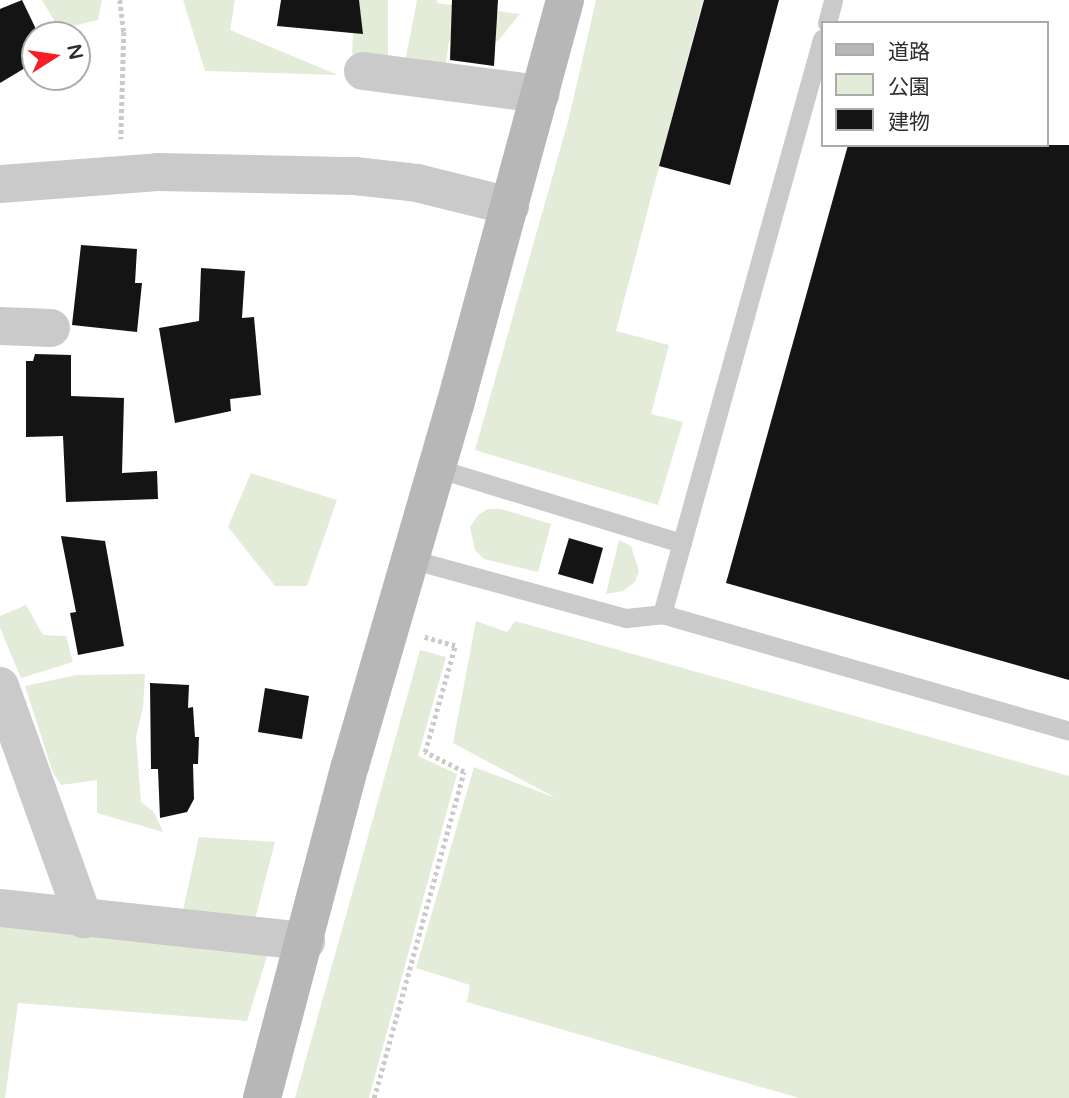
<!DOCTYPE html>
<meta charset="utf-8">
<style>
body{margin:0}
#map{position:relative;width:1069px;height:1098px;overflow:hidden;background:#fff;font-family:"Varela Round","Noto Sans JP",sans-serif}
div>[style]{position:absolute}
.green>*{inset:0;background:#e3ecd9}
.building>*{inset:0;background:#141414}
.path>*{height:4.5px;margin-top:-2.25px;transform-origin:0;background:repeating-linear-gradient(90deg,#cacaca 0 3.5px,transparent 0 7px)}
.lane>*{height:19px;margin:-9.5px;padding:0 9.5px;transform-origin:9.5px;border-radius:9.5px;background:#cacaca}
.street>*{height:38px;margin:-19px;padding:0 19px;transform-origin:19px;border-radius:19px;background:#cacaca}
.secondary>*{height:38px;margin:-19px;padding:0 19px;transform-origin:19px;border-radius:19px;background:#b7b7b7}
span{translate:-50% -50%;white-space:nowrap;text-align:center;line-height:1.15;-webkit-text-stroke:7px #fff;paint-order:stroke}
.legend{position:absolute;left:821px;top:21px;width:228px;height:126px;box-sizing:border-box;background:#fff;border:2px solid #ababab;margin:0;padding:9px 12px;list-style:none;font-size:21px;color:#2d2d2d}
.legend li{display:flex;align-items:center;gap:14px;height:35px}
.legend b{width:35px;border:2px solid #ababab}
.north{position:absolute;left:21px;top:21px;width:70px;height:70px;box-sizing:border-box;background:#fff;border:2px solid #ababab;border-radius:50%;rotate:78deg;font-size:19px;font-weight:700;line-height:28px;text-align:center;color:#2d2d2d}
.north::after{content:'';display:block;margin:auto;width:24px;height:32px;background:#f61d25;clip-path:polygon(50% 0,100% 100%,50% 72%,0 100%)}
</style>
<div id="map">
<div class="green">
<div style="clip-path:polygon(42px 0,102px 0,98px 20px,59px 29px)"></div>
<div style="clip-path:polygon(183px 0,235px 0,230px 30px,338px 75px,205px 71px)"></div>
<div style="clip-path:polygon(355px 0,388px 0,388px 59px,352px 54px)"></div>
<div style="clip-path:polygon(417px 0,437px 0,437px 3px,520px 14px,498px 41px,449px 41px,445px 69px,405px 62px)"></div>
<div style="clip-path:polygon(596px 0,703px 0,616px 331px,669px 345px,651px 414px,683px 422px,658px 505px,475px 450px,569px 118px)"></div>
<div style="clip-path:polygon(251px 473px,337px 500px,307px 586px,275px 586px,228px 527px)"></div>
<div style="clip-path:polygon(488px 509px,501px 509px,551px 524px,538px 572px,484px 559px,475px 550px,470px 527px,478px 515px)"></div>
<div style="clip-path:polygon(619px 540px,631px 546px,639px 571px,635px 582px,623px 591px,606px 594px)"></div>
<div style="clip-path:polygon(26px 605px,43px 635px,66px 636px,73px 662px,21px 678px,0 628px,0 616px)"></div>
<div style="clip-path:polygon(476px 621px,507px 632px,515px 621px,1069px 776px,1069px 1098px,799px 1098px,467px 1002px,470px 985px,416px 968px,474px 767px,556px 798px,453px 743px)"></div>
<div style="clip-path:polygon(420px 650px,446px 657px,418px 756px,457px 774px,369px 1098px,295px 1098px)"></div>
<div style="clip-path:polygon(145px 674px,143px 707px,136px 737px,141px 802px,154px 812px,163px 832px,97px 813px,97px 780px,61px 785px,53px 773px,25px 686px,76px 675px)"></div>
<div style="clip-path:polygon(199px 837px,275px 842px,255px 919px,183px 910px)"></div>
<div style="clip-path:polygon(0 922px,269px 950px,247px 1021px,18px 1003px,5px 1098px,0 1098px)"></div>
</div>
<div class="building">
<div style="clip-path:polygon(22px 0,35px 27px,35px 62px,0 83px,0 9px)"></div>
<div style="clip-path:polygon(281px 0,359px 0,363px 34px,277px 26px)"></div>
<div style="clip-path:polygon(452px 0,498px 0,494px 66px,450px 60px)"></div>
<div style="clip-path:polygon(704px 0,779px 0,730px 185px,659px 166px)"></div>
<div style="clip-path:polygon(848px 145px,1069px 145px,1069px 680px,726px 583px)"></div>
<div style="clip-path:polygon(81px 245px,137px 249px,135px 283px,142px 283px,137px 332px,72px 325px)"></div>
<div style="clip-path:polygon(201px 268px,245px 271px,242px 318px,254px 317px,261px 395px,230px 399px,231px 411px,175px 423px,159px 328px,199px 321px)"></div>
<div style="clip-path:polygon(35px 354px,71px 355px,71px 396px,124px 398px,122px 473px,157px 471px,158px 499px,66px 502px,63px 436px,26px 437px,26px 361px,33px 361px)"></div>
<div style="clip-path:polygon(61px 536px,105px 541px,124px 646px,78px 655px,70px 613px,76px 612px)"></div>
<div style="clip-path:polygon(569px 538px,603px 548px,593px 584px,558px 574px)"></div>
<div style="clip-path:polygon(150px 683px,189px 685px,188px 708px,193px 707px,195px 737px,199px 737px,198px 764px,193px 764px,194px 799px,187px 812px,160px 818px,158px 769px,151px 769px)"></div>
<div style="clip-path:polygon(265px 688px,309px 696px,302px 739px,258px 732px)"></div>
</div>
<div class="path">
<div style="left:120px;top:0;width:32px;rotate:83deg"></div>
<div style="left:124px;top:32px;width:107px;rotate:91.6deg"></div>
<div style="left:374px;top:1098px;width:338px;rotate:-74.6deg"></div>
<div style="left:464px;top:772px;width:44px;rotate:-152.9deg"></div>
<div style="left:425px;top:752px;width:110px;rotate:-74.2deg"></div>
<div style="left:455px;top:646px;width:33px;rotate:-164deg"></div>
</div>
<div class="lane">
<div style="left:827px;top:23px;width:24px;rotate:-75deg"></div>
<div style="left:436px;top:468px;width:257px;rotate:17deg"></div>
<div style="left:410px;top:559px;width:224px;rotate:15.3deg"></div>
<div style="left:626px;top:618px;width:36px;rotate:-6deg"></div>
<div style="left:662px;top:614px;width:423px;rotate:16deg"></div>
<div style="left:662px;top:614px;width:597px;rotate:-74.45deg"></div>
</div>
<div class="street">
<div style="left:363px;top:71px;width:179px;rotate:7.4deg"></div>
<div style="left:0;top:184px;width:158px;rotate:-4.3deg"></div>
<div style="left:158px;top:172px;width:197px;rotate:1.2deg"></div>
<div style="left:355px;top:176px;width:62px;rotate:6.4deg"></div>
<div style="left:417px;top:183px;width:96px;rotate:13.9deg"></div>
<div style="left:0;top:326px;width:51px;rotate:2.2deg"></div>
<div style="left:0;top:686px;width:248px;rotate:70.2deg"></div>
<div style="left:0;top:908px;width:308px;rotate:6.2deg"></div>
</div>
<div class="secondary">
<div style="left:262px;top:1098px;width:343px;rotate:-75.2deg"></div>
<div style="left:350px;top:766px;width:376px;rotate:-73.8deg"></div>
<div style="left:455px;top:405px;width:420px;rotate:-74.8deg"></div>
</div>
<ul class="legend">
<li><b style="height:9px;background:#b7b7b7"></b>道路</li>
<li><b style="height:19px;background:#e3ecd9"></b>公園</li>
<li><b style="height:19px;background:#141414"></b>建物</li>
</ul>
<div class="north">N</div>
</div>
